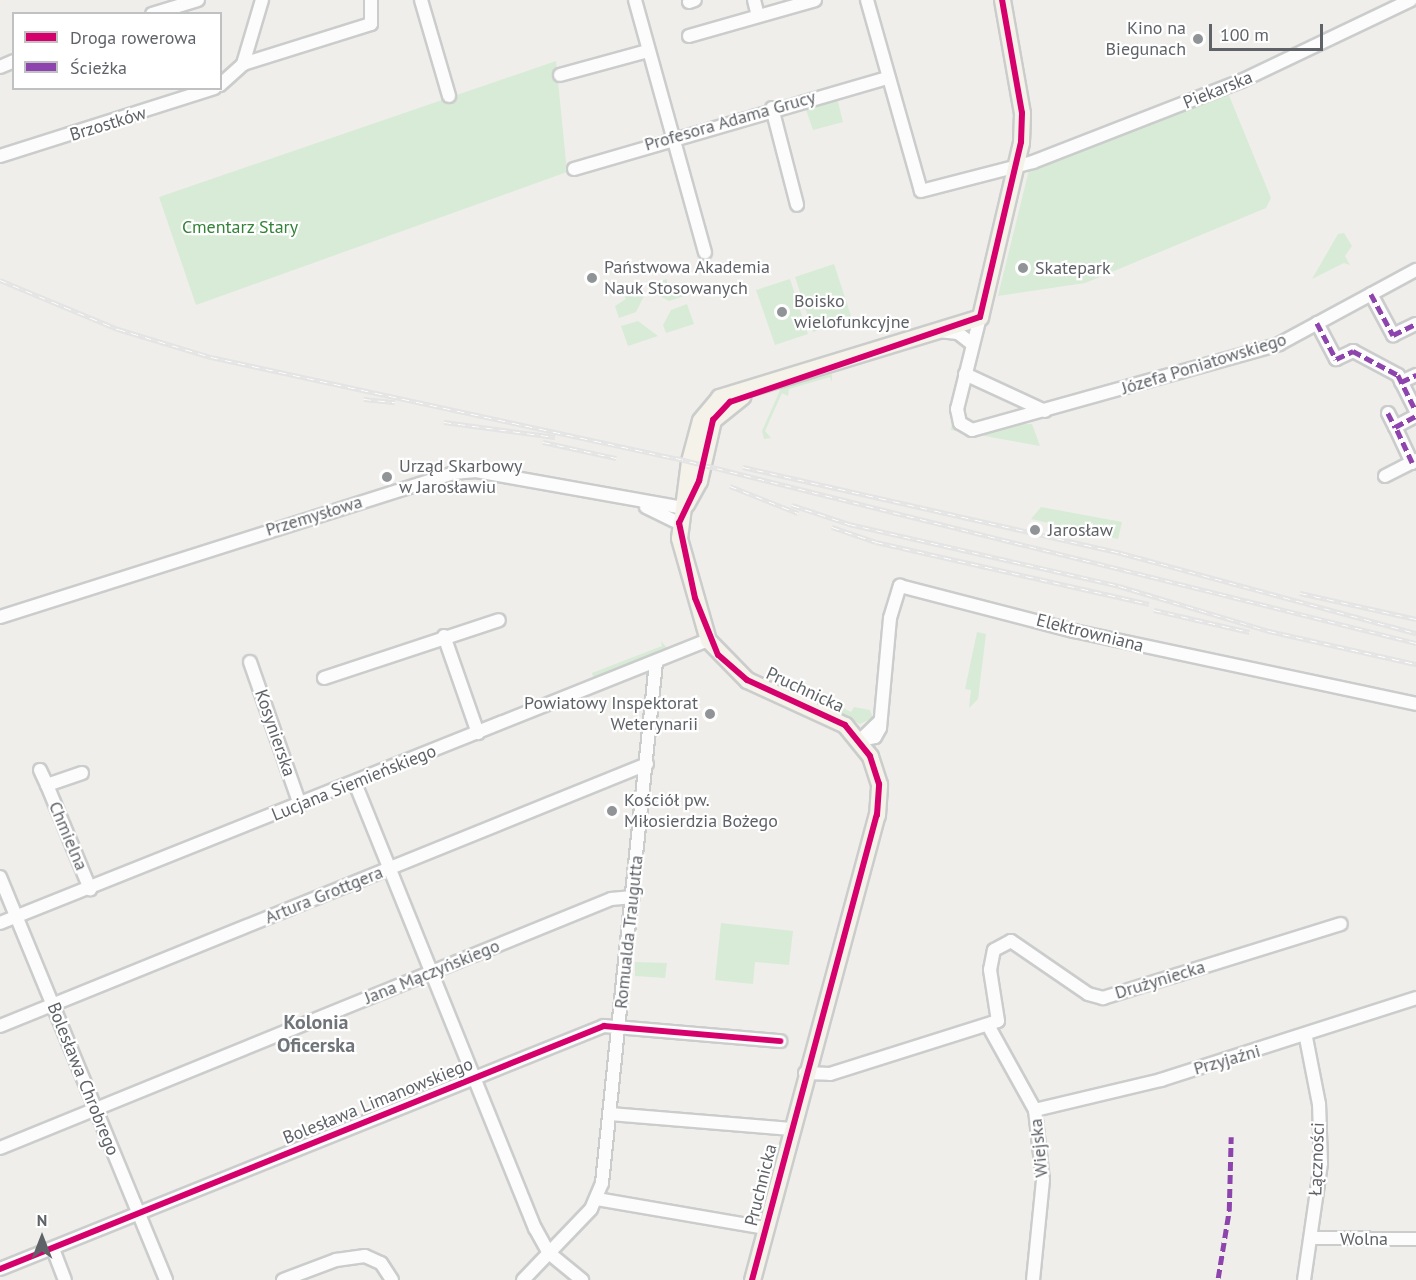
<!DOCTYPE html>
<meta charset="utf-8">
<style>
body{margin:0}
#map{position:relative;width:1416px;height:1280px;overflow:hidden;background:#efeeea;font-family:"PT Sans",sans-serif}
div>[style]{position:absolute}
.green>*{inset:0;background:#d8ebd6}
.roads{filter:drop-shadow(2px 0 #cbcccc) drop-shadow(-2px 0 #cbcccc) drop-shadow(0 2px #cbcccc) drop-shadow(0 -2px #cbcccc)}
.minor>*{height:12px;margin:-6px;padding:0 6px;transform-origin:6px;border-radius:6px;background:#fdfcfc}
.major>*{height:15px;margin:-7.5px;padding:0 7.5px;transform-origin:7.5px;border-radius:7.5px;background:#f4f2e9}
.rail>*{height:4.5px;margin-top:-2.25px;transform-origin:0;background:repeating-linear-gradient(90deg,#fff 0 7px,#e4e4e4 0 14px);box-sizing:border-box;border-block:2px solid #e4e4e4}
.quiet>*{height:4.5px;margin-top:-2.25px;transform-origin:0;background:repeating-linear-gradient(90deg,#8e44ad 0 9px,transparent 0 13.5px)}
.cycleway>*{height:6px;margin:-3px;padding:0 3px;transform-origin:3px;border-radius:3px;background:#d6006c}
.dots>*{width:16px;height:16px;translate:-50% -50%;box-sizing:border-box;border:3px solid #fff;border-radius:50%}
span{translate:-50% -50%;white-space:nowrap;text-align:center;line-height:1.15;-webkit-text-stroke:4.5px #fff;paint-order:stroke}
.poi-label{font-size:18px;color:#5f6368}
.right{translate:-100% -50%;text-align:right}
.left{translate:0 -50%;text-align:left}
.street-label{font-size:18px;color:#5f6368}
.park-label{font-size:18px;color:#348238}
.neighbourhood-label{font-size:20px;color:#70757a;font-weight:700}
.legend{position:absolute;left:12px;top:12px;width:210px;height:78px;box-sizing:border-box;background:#fff;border:2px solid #bfc1c3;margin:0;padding:8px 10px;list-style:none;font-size:18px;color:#5f6368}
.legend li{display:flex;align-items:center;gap:12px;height:30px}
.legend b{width:30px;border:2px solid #bfc1c3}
.north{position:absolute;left:12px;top:1208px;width:60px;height:60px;-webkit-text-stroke:4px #fff;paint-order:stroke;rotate:0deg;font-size:16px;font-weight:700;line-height:24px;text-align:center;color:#5f6368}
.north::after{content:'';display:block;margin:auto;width:21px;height:27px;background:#5f6368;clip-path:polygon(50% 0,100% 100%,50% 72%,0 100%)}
.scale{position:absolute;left:1209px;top:24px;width:114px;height:27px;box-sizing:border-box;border:3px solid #5f6368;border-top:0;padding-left:8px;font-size:18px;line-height:21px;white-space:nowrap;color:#5f6368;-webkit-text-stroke:4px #fff;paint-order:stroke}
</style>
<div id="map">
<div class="green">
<div style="clip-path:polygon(556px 61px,567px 172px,196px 305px,159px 197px)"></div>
<div style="clip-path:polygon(1228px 93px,1271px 198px,1266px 208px,1085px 283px,998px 296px,1029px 170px)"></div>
<div style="clip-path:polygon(837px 98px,843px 122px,813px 130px,805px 107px)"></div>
<div style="clip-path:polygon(1344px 233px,1352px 246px,1345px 256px,1350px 265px,1344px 263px,1312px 279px,1338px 234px)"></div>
<div style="clip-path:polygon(834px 264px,852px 319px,813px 332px,795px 277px)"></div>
<div style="clip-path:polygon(667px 279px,667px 285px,680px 284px,684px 296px,669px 301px,652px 292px,650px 284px)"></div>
<div style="clip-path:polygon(790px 279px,808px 334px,775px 345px,756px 290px)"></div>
<div style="clip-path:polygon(641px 287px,644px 296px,636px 312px,619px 318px,615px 306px,626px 299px,622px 293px)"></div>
<div style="clip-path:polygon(687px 304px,694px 324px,666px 333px,663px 325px,671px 310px)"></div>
<div style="clip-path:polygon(638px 321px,658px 336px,628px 346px,621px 326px)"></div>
<div style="clip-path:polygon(832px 374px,832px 382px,830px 377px,789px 389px,788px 396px,782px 393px,765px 431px,771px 438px,764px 439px,762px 431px,781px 388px)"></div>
<div style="clip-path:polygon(952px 420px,956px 426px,1032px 424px,1040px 446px,951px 430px)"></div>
<div style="clip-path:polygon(1041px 507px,1122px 522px,1118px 539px,1031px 519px)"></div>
<div style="clip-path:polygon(977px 632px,986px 634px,978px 699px,969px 708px,971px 690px,965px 689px)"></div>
<div style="clip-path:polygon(661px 641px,669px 650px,595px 681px,592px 673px,662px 646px)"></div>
<div style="clip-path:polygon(799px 683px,835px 698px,834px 703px,851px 712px,854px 707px,870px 710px,873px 718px,860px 724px,793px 689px)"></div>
<div style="clip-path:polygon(721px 923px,793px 931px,789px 965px,755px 962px,753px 984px,715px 980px)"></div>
<div style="clip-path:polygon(635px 962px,667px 963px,665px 978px,635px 976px)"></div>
</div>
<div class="roads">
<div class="minor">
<div style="left:421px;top:0;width:100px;rotate:73.7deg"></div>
<div style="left:635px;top:0;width:262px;rotate:74.5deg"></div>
<div style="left:754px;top:0;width:16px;rotate:76deg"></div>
<div style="left:867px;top:0;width:198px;rotate:74.2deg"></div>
<div style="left:921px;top:191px;width:116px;rotate:-14.5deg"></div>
<div style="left:1033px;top:162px;width:223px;rotate:-21.3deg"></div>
<div style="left:1241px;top:81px;width:188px;rotate:-25.5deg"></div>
<div style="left:689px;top:2px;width:6px;rotate:-18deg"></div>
<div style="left:152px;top:14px;width:48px;rotate:-16.9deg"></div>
<div style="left:689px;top:36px;width:131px;rotate:-15.9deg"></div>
<div style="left:243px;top:64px;width:134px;rotate:-17.4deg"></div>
<div style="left:371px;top:24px;width:24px;rotate:-90deg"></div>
<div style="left:0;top:67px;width:15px;rotate:-23deg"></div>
<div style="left:560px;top:75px;width:91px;rotate:-15.3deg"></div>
<div style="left:220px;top:85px;width:31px;rotate:-42deg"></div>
<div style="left:243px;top:64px;width:67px;rotate:-73.5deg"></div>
<div style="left:772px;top:108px;width:100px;rotate:75.5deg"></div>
<div style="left:0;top:156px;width:225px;rotate:-17.6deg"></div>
<div style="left:574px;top:169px;width:327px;rotate:-16.2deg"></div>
<div style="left:1371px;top:294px;width:47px;rotate:61.8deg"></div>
<div style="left:1393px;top:335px;width:25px;rotate:-26deg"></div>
<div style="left:980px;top:317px;width:95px;rotate:104deg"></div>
<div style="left:957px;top:409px;width:14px;rotate:78deg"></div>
<div style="left:960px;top:423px;width:14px;rotate:30deg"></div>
<div style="left:972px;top:430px;width:319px;rotate:-15.6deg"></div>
<div style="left:1279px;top:344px;width:156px;rotate:-28.4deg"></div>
<div style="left:1317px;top:323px;width:41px;rotate:62.2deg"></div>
<div style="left:1336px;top:359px;width:19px;rotate:-25deg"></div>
<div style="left:1353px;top:351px;width:51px;rotate:28.1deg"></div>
<div style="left:1398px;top:375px;width:40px;rotate:63.4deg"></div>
<div style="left:938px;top:331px;width:20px;rotate:6deg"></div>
<div style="left:958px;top:333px;width:18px;rotate:38deg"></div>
<div style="left:965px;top:374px;width:88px;rotate:24.8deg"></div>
<div style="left:1401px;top:382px;width:17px;rotate:-25deg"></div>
<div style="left:1388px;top:413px;width:16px;rotate:63deg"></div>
<div style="left:1412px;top:463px;width:40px;rotate:-115deg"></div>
<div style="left:1395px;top:427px;width:24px;rotate:-28deg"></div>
<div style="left:1385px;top:476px;width:35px;rotate:-27deg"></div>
<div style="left:646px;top:507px;width:37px;rotate:26deg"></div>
<div style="left:0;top:617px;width:475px;rotate:-17.6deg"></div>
<div style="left:453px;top:473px;width:23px;rotate:-5deg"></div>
<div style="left:476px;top:471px;width:210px;rotate:10.1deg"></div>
<div style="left:444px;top:636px;width:103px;rotate:70.7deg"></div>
<div style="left:250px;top:662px;width:151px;rotate:70.7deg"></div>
<div style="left:324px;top:678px;width:184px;rotate:-18.3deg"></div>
<div style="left:880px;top:721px;width:28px;rotate:136deg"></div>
<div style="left:860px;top:740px;width:15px;rotate:-11deg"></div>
<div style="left:875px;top:737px;width:10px;rotate:-61deg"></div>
<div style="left:880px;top:728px;width:110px;rotate:-84.8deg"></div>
<div style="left:890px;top:618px;width:34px;rotate:-73deg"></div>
<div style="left:900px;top:586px;width:180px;rotate:14.5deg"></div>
<div style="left:1074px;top:631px;width:350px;rotate:12deg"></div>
<div style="left:40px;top:770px;width:17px;rotate:65deg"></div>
<div style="left:82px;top:773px;width:37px;rotate:161deg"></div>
<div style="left:47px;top:785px;width:113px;rotate:67.5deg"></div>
<div style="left:355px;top:783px;width:480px;rotate:68deg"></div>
<div style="left:535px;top:1228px;width:29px;rotate:61deg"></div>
<div style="left:549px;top:1253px;width:43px;rotate:39.3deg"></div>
<div style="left:0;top:877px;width:436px;rotate:67.6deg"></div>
<div style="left:0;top:923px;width:762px;rotate:-21.79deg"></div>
<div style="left:0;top:1026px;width:698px;rotate:-22.05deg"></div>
<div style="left:989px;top:1027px;width:95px;rotate:61deg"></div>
<div style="left:1035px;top:1110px;width:70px;rotate:83.5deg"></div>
<div style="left:1043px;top:1180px;width:100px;rotate:95.7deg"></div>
<div style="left:805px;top:1073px;width:25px;rotate:2deg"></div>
<div style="left:830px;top:1074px;width:176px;rotate:-17.5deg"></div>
<div style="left:998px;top:1021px;width:52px;rotate:-98.9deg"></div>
<div style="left:990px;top:970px;width:20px;rotate:-79deg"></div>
<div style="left:994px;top:950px;width:19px;rotate:-28deg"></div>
<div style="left:1011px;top:941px;width:93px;rotate:34.5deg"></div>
<div style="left:1088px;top:994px;width:16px;rotate:15deg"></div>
<div style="left:1103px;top:998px;width:249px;rotate:-17.3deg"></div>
<div style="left:1035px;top:1110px;width:130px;rotate:-13.4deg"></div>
<div style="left:1161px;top:1080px;width:268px;rotate:-17.8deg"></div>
<div style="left:610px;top:1114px;width:182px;rotate:4.7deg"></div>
<div style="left:0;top:1148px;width:660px;rotate:-22.17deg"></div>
<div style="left:611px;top:899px;width:22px;rotate:-5deg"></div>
<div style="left:597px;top:1199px;width:170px;rotate:9.8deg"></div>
<div style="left:1311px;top:1238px;width:105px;rotate:0.5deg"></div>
<div style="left:53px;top:1249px;width:33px;rotate:69deg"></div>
<div style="left:0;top:1269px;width:651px;rotate:-21.92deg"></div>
<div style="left:604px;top:1026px;width:177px;rotate:4.9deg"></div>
<div style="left:283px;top:1280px;width:57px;rotate:-20.7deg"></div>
<div style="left:336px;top:1260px;width:29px;rotate:-8deg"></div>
<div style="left:365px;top:1256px;width:17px;rotate:24deg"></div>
<div style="left:381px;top:1263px;width:20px;rotate:57deg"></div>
<div style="left:523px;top:1280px;width:98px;rotate:-46.2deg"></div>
<div style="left:591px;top:1209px;width:28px;rotate:-67deg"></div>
<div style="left:602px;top:1183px;width:524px;rotate:-84.08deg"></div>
<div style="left:1304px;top:1280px;width:118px;rotate:-81.7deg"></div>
<div style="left:1321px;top:1163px;width:59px;rotate:-91.9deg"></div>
<div style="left:1319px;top:1104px;width:67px;rotate:-101.1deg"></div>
</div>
<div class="major">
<div style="left:686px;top:504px;width:26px;rotate:-61deg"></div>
<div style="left:699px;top:481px;width:63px;rotate:-77.1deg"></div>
<div style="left:713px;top:420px;width:38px;rotate:-39deg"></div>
<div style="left:752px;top:1280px;width:482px;rotate:-75deg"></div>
<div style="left:877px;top:815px;width:31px;rotate:-86deg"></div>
<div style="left:879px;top:784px;width:29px;rotate:-108deg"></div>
<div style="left:870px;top:756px;width:40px;rotate:-129deg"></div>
<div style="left:845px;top:725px;width:108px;rotate:-155.3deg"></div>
<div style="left:747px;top:680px;width:56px;rotate:-134.3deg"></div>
<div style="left:708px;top:640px;width:106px;rotate:-105.9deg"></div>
<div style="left:679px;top:538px;width:78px;rotate:-82.6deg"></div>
<div style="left:689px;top:461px;width:42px;rotate:-75deg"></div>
<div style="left:700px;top:420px;width:30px;rotate:-50deg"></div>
<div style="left:719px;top:397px;width:273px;rotate:-17deg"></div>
<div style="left:980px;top:317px;width:180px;rotate:-76.8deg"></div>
<div style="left:1021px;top:142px;width:29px;rotate:-88deg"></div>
<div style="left:1022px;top:113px;width:115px;rotate:-100deg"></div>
</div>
</div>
<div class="rail">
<div style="left:0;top:280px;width:128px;rotate:22.6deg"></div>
<div style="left:118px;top:329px;width:97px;rotate:16.8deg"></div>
<div style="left:211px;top:357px;width:476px;rotate:12.3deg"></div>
<div style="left:676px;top:458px;width:763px;rotate:14.04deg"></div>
<div style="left:364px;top:399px;width:31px;rotate:6deg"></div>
<div style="left:444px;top:422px;width:112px;rotate:7.7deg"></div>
<div style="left:543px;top:442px;width:75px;rotate:12.4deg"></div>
<div style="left:743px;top:467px;width:388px;rotate:12.8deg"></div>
<div style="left:1121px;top:553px;width:306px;rotate:15.2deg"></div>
<div style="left:730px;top:486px;width:73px;rotate:21.7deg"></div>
<div style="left:792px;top:505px;width:60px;rotate:18.4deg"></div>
<div style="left:849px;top:524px;width:277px;rotate:12.9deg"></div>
<div style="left:1119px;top:586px;width:157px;rotate:16.7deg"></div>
<div style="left:1269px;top:631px;width:151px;rotate:12.7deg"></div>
<div style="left:832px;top:527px;width:46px;rotate:18.8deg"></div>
<div style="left:876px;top:542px;width:280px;rotate:12.8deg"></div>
<div style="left:1300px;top:593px;width:119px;rotate:12.6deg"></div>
<div style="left:1154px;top:610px;width:98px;rotate:13deg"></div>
</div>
<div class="quiet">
<div style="left:1371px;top:294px;width:47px;rotate:61.8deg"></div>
<div style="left:1393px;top:335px;width:25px;rotate:-26deg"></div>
<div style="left:1317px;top:323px;width:41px;rotate:62.2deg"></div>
<div style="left:1336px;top:359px;width:19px;rotate:-25deg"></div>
<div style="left:1353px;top:351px;width:51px;rotate:28.1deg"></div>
<div style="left:1398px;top:375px;width:40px;rotate:63.4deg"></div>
<div style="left:1401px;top:382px;width:17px;rotate:-25deg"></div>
<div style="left:1388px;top:413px;width:16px;rotate:63deg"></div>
<div style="left:1412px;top:463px;width:40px;rotate:-115deg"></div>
<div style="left:1395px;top:427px;width:24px;rotate:-28deg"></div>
<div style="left:1218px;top:1278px;width:68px;rotate:-80.7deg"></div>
<div style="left:1229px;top:1211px;width:74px;rotate:-88.5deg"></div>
</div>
<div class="cycleway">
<div style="left:0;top:1269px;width:651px;rotate:-21.92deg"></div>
<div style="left:604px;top:1026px;width:177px;rotate:4.9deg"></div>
<div style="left:752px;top:1280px;width:482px;rotate:-75deg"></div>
<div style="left:877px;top:815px;width:31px;rotate:-86deg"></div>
<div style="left:879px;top:784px;width:29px;rotate:-108deg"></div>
<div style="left:870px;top:756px;width:40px;rotate:-129deg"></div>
<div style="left:845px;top:725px;width:108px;rotate:-155.3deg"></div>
<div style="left:747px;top:680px;width:38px;rotate:-139deg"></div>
<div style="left:718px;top:655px;width:61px;rotate:-112deg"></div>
<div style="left:695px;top:598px;width:77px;rotate:-102deg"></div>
<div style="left:679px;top:523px;width:47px;rotate:-64.5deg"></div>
<div style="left:699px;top:481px;width:63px;rotate:-77.1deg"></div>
<div style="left:713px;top:420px;width:25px;rotate:-47deg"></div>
<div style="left:730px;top:402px;width:264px;rotate:-18.8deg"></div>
<div style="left:980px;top:317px;width:180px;rotate:-76.8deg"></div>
<div style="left:1021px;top:142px;width:29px;rotate:-88deg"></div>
<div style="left:1022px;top:113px;width:115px;rotate:-100deg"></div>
</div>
<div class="dots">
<div style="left:1198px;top:39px;background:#919496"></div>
<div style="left:1023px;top:268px;background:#919496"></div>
<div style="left:592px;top:278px;background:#919496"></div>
<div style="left:782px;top:312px;background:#919496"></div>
<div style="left:387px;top:477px;background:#919496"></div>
<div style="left:1035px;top:530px;background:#919496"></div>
<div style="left:710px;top:714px;background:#919496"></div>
<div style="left:612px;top:811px;background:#919496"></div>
</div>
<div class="poi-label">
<span class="right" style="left:1186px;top:39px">Kino na<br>Biegunach</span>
<span class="left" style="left:604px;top:278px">Państwowa Akademia<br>Nauk Stosowanych</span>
<span class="left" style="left:1035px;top:268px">Skatepark</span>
<span class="left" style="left:794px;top:312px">Boisko<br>wielofunkcyjne</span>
<span class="left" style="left:399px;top:477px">Urząd Skarbowy<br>w Jarosławiu</span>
<span class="left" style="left:1048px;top:530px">Jarosław</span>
<span class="right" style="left:698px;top:714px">Powiatowy Inspektorat<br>Weterynarii</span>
<span class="left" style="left:624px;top:811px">Kościół pw.<br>Miłosierdzia Bożego</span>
</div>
<div class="street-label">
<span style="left:1218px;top:90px;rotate:-22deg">Piekarska</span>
<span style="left:730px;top:121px;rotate:-16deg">Profesora Adama Grucy</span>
<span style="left:108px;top:124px;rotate:-17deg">Brzostków</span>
<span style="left:1204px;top:364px;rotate:-17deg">Józefa Poniatowskiego</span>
<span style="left:314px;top:516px;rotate:-17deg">Przemysłowa</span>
<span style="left:1090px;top:633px;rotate:14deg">Elektrowniana</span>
<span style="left:805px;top:690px;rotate:25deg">Pruchnicka</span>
<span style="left:275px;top:733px;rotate:71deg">Kosynierska</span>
<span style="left:354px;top:783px;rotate:-22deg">Lucjana Siemieńskiego</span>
<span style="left:68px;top:836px;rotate:67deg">Chmielna</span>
<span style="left:324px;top:895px;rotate:-22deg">Artura Grottgera</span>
<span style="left:629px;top:932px;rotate:-84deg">Romualda Traugutta</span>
<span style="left:432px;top:972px;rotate:-22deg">Jana Mączyńskiego</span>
<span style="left:1160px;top:980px;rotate:-17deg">Drużyniecka</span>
<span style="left:1227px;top:1060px;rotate:-16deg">Przyjaźni</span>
<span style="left:83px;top:1079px;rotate:68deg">Bolesława Chrobrego</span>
<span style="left:378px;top:1101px;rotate:-22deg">Bolesława Limanowskiego</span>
<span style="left:1039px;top:1148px;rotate:-96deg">Wiejska</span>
<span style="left:1317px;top:1159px;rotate:-88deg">Łączności</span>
<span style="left:761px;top:1185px;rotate:-76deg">Pruchnicka</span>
<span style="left:1364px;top:1239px">Wolna</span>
</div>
<div class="park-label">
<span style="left:240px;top:227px">Cmentarz Stary</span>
</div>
<div class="neighbourhood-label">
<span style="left:316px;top:1034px">Kolonia<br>Oficerska</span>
</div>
<ul class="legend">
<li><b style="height:8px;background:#d6006c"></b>Droga rowerowa</li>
<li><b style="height:8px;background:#8e44ad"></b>Ścieżka</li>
</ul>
<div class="north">N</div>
<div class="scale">100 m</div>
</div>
